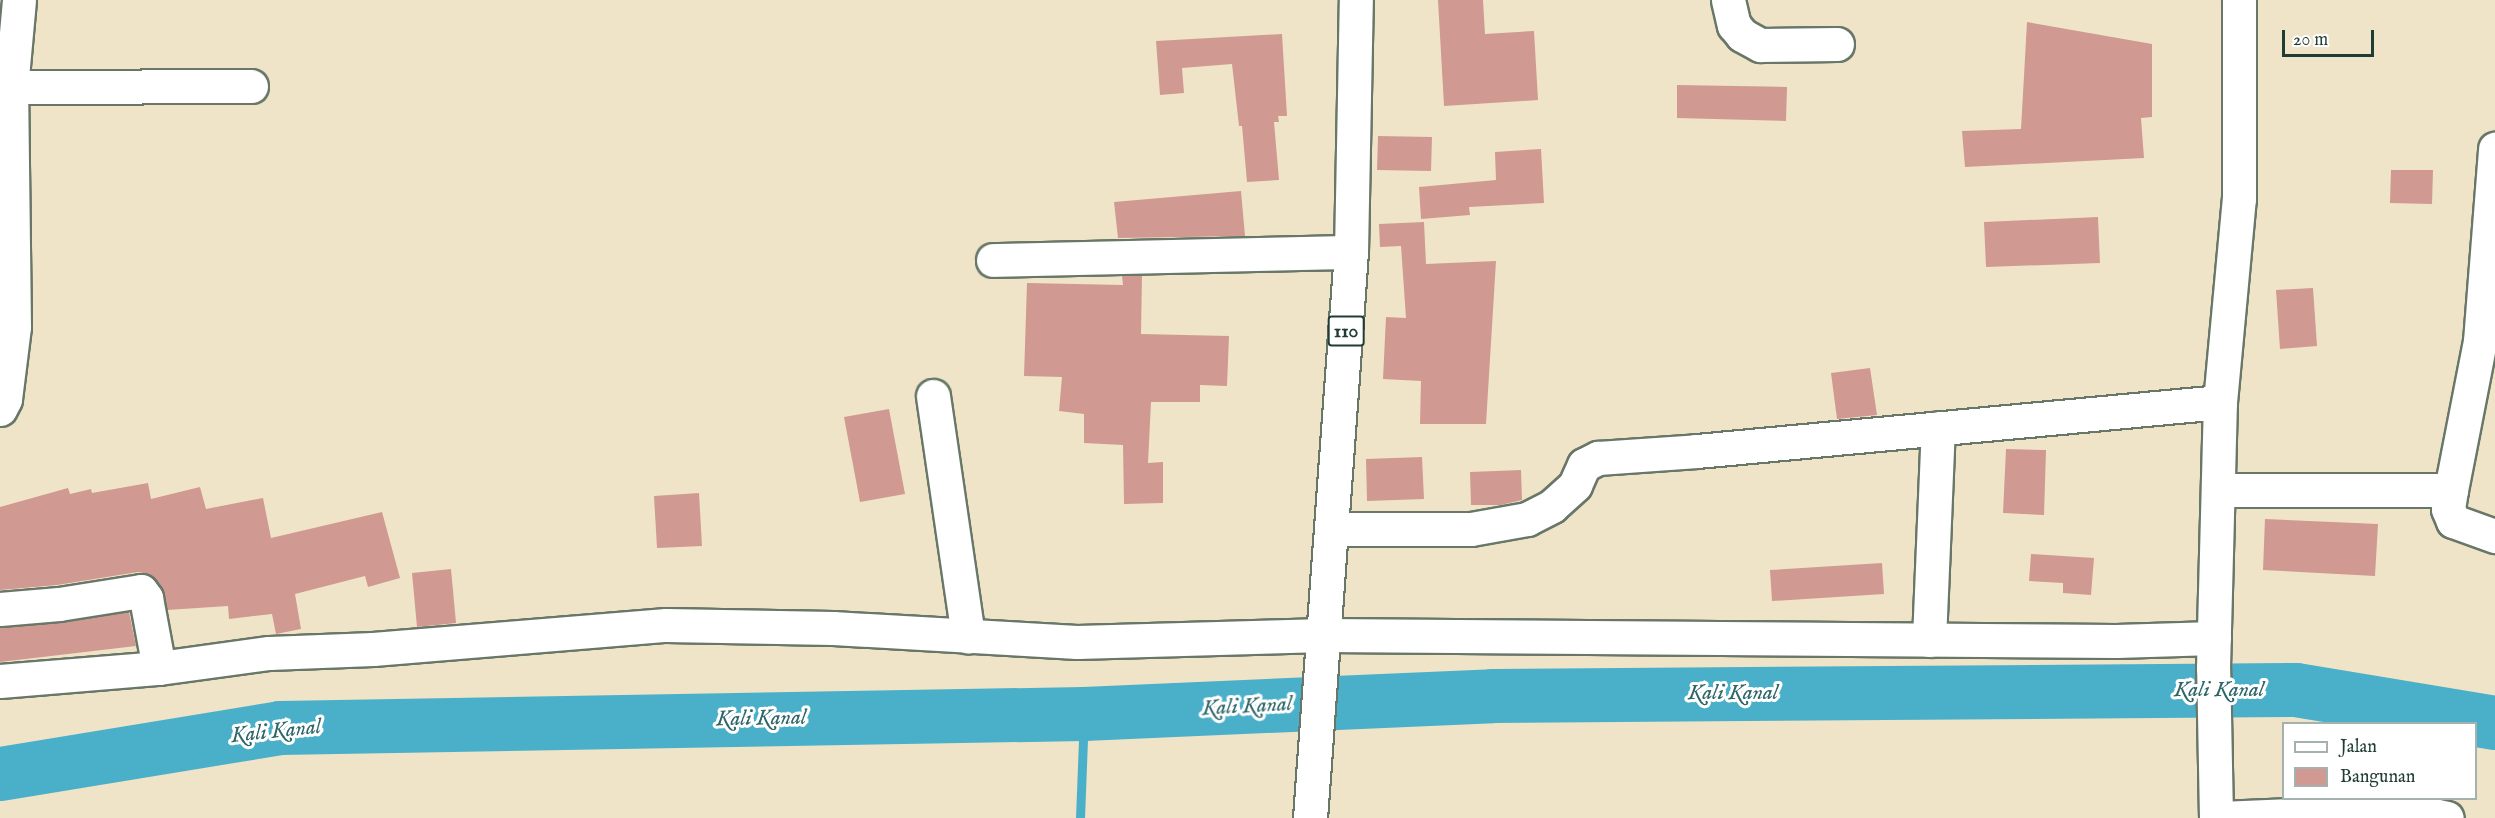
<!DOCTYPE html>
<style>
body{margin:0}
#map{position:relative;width:2495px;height:818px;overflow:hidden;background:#f0e4c8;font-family:"IM FELL English",serif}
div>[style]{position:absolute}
.stream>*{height:9px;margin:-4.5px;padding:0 4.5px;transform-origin:4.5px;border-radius:4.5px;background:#4ab0c9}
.river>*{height:54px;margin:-27px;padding:0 27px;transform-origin:27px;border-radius:27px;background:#4ab0c9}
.building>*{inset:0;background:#d09992}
.roads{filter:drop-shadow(2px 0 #687768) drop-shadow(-2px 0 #687768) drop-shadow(0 2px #687768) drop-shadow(0 -2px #687768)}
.minor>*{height:33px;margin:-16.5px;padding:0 16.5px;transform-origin:16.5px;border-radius:16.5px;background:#fff}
.major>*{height:33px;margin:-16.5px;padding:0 16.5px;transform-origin:16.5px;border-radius:16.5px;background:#fff}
span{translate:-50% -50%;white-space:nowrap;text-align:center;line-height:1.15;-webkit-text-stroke:6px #fff;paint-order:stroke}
.shield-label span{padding:2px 4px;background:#fff;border:2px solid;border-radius:4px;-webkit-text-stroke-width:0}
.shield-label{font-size:20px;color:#1f3d34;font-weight:700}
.water-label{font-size:22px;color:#2e6568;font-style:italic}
.legend{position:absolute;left:2282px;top:722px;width:195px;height:78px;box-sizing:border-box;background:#fff;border:2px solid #a5b1ae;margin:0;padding:8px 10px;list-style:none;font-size:18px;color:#1f3d34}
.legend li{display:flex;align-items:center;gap:12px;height:30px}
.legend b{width:30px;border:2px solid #a5b1ae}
.scale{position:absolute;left:2282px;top:30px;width:92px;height:27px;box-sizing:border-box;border:3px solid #1f3d34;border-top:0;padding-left:8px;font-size:18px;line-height:21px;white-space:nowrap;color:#1f3d34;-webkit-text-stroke:4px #fff;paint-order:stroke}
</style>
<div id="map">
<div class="stream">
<div style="left:1080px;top:818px;width:104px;rotate:-87.8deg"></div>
</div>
<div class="river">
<div style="left:0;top:774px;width:284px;rotate:-9.3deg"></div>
<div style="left:280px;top:728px;width:804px;rotate:-1deg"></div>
<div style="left:1084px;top:714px;width:409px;rotate:-2.5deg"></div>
<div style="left:1493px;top:696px;width:803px;rotate:-0.43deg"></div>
<div style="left:2296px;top:690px;width:202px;rotate:9.4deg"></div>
</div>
<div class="building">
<div style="clip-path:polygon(1438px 0,1483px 0,1485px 34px,1534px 31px,1538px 100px,1444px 106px)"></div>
<div style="clip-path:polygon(2027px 22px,2152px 44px,2152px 117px,2141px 118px,2144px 158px,1965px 167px,1962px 131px,2021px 129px)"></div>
<div style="clip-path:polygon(1282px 34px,1287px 116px,1278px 116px,1279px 122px,1274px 122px,1279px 180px,1247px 182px,1242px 126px,1239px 126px,1232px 64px,1182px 68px,1184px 93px,1160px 95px,1156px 41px)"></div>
<div style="clip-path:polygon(1677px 85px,1787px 87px,1786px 121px,1677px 118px)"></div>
<div style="clip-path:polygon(1378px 136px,1432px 137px,1431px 171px,1377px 170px)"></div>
<div style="clip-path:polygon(1541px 149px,1544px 203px,1469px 207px,1470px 215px,1421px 219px,1419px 187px,1496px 180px,1495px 152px)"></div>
<div style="clip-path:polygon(2391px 170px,2433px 170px,2432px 204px,2390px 203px)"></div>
<div style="clip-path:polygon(1241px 191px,1245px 236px,1118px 238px,1114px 202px)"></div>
<div style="clip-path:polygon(2098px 217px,2100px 263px,1986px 267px,1984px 222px)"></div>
<div style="clip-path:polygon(1424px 222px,1426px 264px,1496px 261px,1486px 424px,1420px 424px,1421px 381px,1383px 379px,1386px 317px,1406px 318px,1401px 246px,1380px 247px,1379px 224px)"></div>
<div style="clip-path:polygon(1142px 275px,1141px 334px,1229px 336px,1227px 386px,1200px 385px,1200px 402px,1151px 402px,1148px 463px,1163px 462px,1163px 503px,1124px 504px,1123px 445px,1084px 443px,1084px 414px,1059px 411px,1062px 377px,1024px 376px,1027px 283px,1123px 285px,1122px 276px)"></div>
<div style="clip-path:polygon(2313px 288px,2317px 346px,2280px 349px,2276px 290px)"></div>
<div style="clip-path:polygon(1870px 368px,1877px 415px,1837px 419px,1831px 373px)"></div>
<div style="clip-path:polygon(889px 409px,905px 494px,860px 502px,844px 417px)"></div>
<div style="clip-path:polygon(2006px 449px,2046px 450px,2044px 515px,2003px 513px)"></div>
<div style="clip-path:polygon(1422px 457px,1424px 499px,1367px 501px,1366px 459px)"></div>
<div style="clip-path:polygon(1521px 470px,1522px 500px,1501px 505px,1471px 505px,1470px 472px)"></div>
<div style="clip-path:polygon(148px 483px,151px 499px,200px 487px,206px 509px,263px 498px,271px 538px,382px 512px,400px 578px,368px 587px,365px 576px,295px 594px,301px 629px,276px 634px,272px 614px,229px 619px,228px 606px,167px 610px,161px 587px,148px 574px,138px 572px,57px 585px,0 590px,0 507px,68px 488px,70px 494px,91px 489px,92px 493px)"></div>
<div style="clip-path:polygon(699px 493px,702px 546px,657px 548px,654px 496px)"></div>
<div style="clip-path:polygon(2265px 519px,2378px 524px,2375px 576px,2263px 570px)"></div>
<div style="clip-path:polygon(2031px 554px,2094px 558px,2091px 595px,2063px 593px,2063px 583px,2029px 581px)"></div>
<div style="clip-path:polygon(1882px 563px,1884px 594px,1772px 601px,1770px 570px)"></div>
<div style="clip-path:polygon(451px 569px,456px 623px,417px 627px,412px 573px)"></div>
<div style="clip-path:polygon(129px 612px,136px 646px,0 662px,0 627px,61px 623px)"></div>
</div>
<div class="roads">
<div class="minor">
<div style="left:1728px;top:0;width:26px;rotate:77deg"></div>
<div style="left:1734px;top:25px;width:13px;rotate:51deg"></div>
<div style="left:1742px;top:35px;width:21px;rotate:29deg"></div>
<div style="left:1760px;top:45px;width:77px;rotate:-0.7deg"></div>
<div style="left:0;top:87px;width:251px;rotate:-0.2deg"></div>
<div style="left:993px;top:260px;width:358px;rotate:-1.3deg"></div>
<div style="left:933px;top:396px;width:243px;rotate:81.7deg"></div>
<div style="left:0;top:409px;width:11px;rotate:-63deg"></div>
<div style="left:5px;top:399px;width:73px;rotate:-82.9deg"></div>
<div style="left:14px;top:327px;width:239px;rotate:-90.7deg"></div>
<div style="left:11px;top:88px;width:88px;rotate:-84.8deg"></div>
<div style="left:2219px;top:490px;width:232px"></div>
<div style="left:2451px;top:490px;width:152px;rotate:-79deg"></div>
<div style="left:2480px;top:341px;width:193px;rotate:-85.5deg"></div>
<div style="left:2451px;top:490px;width:19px;rotate:99deg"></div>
<div style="left:2448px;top:509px;width:13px;rotate:67deg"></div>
<div style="left:2453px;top:521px;width:45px;rotate:19.7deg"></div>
<div style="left:1333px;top:529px;width:138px"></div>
<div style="left:1471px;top:529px;width:57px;rotate:-10.1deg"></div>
<div style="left:1527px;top:519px;width:28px;rotate:-27deg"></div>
<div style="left:1552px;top:506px;width:31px;rotate:-42deg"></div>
<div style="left:1575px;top:485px;width:22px;rotate:-66deg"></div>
<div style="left:1584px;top:465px;width:16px;rotate:-27deg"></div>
<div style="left:1598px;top:458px;width:99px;rotate:-4deg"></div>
<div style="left:1697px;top:451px;width:525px;rotate:-5.35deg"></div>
<div style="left:0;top:609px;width:59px;rotate:-4.8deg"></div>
<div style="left:59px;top:604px;width:83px;rotate:-9deg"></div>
<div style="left:141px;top:591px;width:9px;rotate:54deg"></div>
<div style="left:146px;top:598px;width:71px;rotate:79.5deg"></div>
<div style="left:1929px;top:640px;width:212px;rotate:-87.6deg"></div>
<div style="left:0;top:681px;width:160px;rotate:-4.7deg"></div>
<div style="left:159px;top:668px;width:111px;rotate:-7.8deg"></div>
<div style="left:269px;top:653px;width:104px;rotate:-2.2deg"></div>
<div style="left:373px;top:649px;width:294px;rotate:-4.7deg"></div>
<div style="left:666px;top:625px;width:167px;rotate:1deg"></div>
<div style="left:833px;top:628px;width:244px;rotate:3.3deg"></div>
<div style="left:1077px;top:642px;width:247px;rotate:-1.6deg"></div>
<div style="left:1324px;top:635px;width:792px;rotate:0.43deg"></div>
<div style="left:2116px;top:641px;width:98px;rotate:-1.8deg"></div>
<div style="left:2216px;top:818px;width:150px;rotate:-91.1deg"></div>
<div style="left:2213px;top:668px;width:266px;rotate:-88.5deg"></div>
<div style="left:2220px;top:402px;width:204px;rotate:-84.7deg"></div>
<div style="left:2239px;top:199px;width:199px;rotate:-90deg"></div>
<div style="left:2220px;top:818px;width:118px;rotate:-2.4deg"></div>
<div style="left:2338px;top:813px;width:95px;rotate:1.2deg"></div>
<div style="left:2433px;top:815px;width:14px;rotate:12deg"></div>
</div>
<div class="major">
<div style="left:1310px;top:818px;width:567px;rotate:-85.86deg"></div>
<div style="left:1351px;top:252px;width:252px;rotate:-88.9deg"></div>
</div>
</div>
<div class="shield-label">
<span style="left:1346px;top:331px">110</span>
</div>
<div class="water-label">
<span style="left:2219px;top:691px">Kali Kanal</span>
<span style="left:1733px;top:694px">Kali Kanal</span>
<span style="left:1247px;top:707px;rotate:-3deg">Kali Kanal</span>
<span style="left:761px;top:719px;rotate:-1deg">Kali Kanal</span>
<span style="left:276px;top:732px;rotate:-6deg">Kali Kanal</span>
</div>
<ul class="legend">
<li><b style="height:8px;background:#fff"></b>Jalan</li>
<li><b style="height:16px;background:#d09992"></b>Bangunan</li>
</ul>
<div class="scale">20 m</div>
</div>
